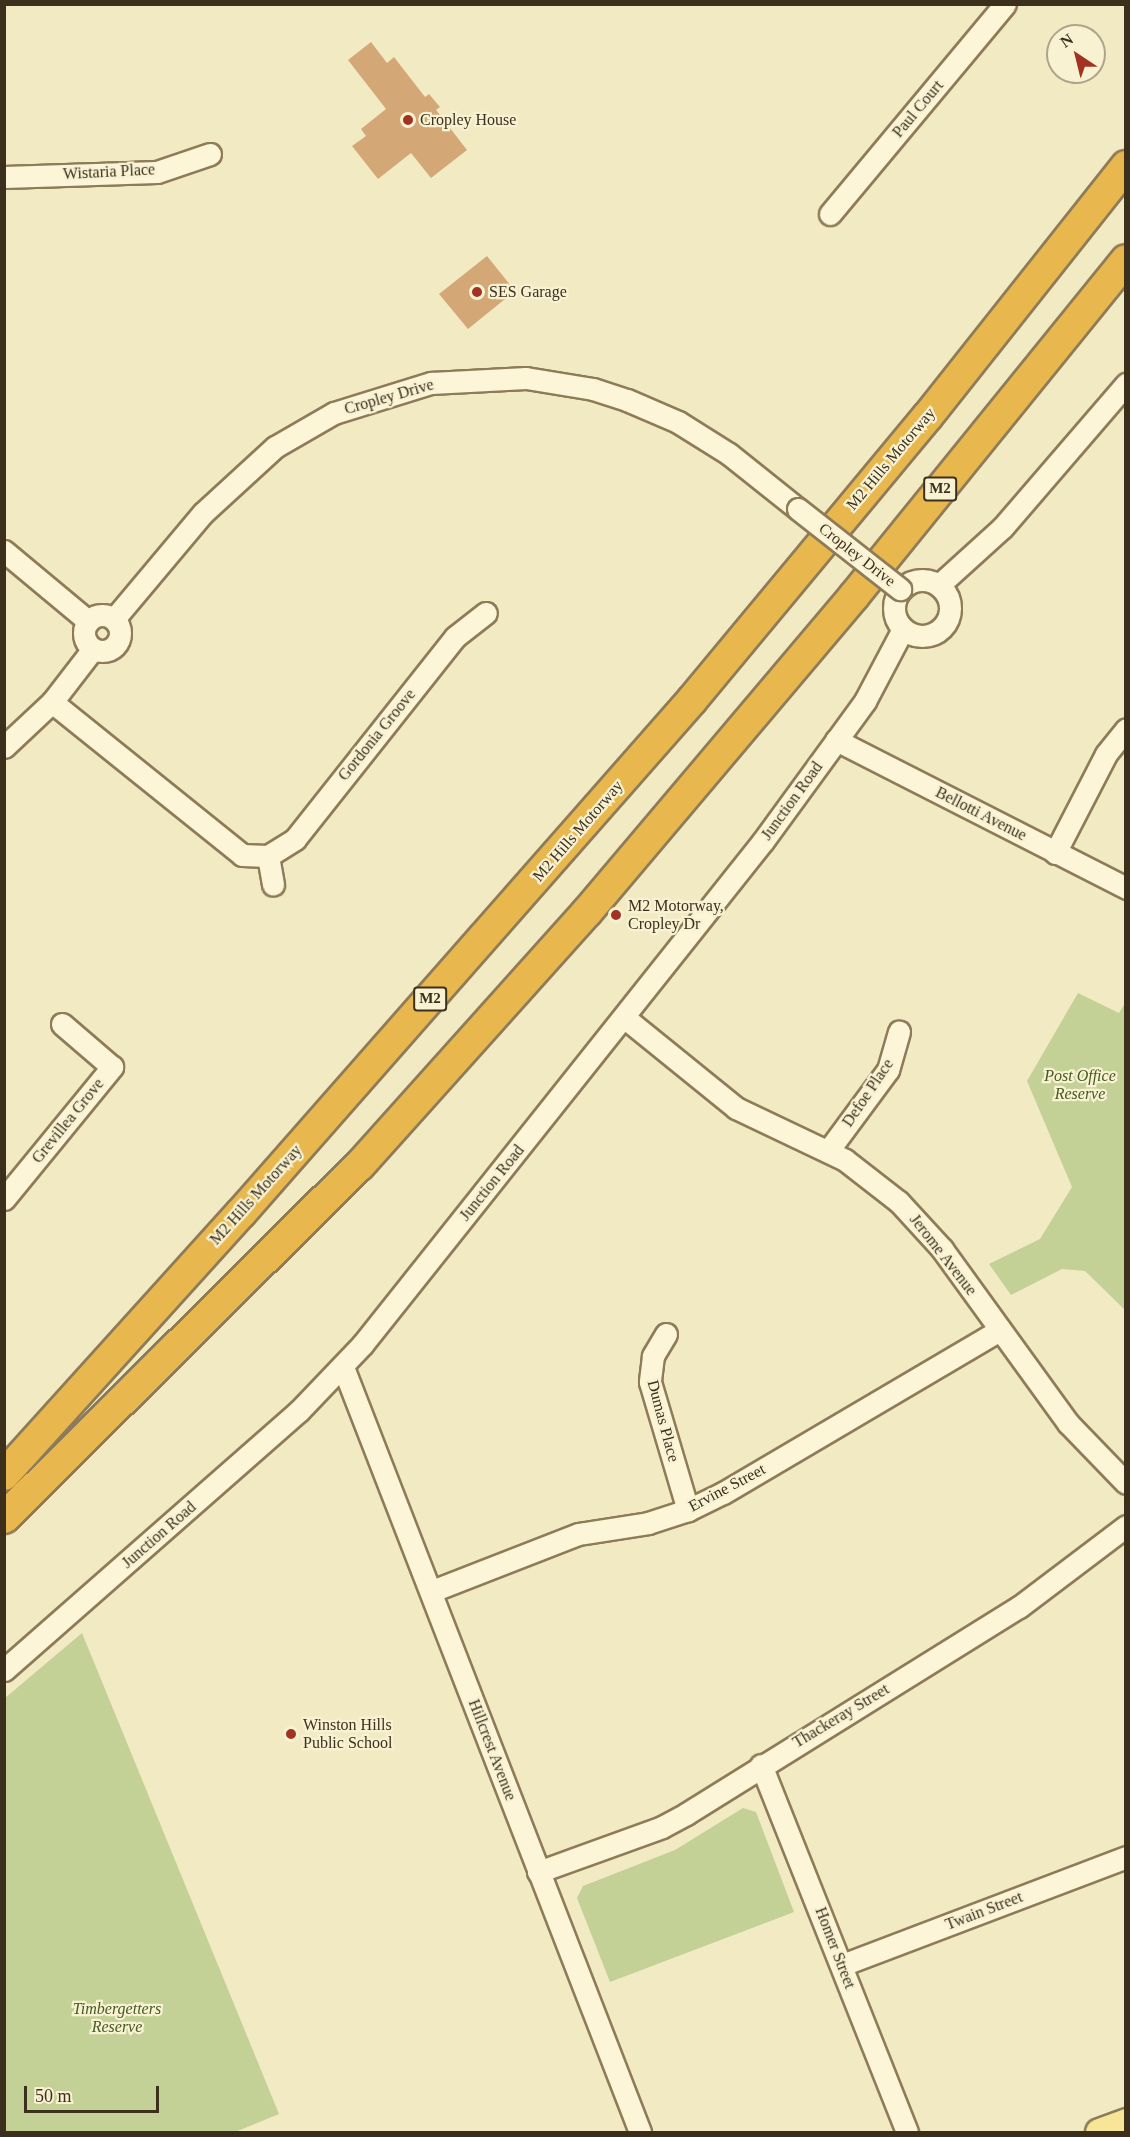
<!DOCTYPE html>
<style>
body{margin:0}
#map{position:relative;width:1130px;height:2137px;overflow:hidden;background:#f2eac3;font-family:"Times New Roman",serif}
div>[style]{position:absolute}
.green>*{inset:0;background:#c3d196}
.building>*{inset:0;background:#d3a876}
.roads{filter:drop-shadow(2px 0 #8e7b58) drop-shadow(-2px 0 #8e7b58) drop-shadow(0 2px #8e7b58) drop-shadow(0 -2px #8e7b58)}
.minor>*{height:21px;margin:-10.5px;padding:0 10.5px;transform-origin:10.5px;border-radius:10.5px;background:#fcf5d7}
.minor>.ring{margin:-10.5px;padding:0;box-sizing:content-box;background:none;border:21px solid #fcf5d7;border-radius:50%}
.major>*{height:27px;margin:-13.5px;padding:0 13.5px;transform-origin:13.5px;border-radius:13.5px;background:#f8e698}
.highway>*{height:30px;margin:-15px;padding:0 15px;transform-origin:15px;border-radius:15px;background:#e8b74d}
.bridges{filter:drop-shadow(2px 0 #8e7b58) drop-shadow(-2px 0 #8e7b58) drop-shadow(0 2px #8e7b58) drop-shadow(0 -2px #8e7b58)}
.minor-bridge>*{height:21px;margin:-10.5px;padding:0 10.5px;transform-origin:10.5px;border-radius:10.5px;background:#fcf5d7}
.dots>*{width:16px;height:16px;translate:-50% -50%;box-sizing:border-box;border:3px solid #f8f2d3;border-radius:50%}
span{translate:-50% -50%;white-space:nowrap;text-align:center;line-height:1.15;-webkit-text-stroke:4.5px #f8f2d3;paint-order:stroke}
.shield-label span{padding:2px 4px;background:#f8f2d3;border:2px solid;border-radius:4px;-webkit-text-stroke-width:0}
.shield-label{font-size:15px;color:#3c301d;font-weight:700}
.street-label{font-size:16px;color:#3c301d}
.poi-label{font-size:16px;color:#3c301d}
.left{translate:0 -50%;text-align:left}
.park-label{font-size:16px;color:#455b22;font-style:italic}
.frame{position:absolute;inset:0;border:6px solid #3c301d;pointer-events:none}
.north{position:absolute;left:1046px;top:24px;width:60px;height:60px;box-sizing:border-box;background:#f8f2d3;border:2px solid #ada48a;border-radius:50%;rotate:325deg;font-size:16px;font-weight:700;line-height:24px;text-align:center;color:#3c301d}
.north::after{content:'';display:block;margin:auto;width:21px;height:27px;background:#a23222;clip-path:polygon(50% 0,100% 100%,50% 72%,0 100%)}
.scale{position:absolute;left:24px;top:2086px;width:135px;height:27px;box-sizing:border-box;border:3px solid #3c301d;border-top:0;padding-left:8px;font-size:18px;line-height:21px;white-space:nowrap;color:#3c301d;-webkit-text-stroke:4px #f8f2d3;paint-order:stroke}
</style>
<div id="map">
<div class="green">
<div style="clip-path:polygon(1078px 993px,1119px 1013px,1125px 1003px,1125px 1310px,1085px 1271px,1062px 1269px,1011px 1295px,989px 1264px,1040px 1239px,1072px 1187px,1027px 1081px)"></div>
<div style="clip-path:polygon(82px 1633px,279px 2114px,235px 2132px,5px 2132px,5px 1698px)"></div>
<div style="clip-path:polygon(743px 1808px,756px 1812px,794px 1912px,610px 1982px,577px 1898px,583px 1886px,675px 1850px)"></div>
</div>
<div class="building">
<div style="clip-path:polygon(371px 42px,387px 63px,394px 57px,425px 97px,429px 94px,440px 107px,436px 110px,467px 150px,431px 178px,411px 153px,378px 179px,352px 146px,366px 136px,361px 129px,386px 109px,348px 60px)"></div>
<div style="clip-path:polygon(487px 256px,515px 291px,468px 329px,439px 294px)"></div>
</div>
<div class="roads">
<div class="minor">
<div style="left:4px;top:177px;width:153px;rotate:-1.9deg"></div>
<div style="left:157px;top:172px;width:56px;rotate:-18.8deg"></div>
<div style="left:830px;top:214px;width:273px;rotate:-50.2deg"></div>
<div style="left:4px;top:551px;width:109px;rotate:39.8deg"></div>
<div class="ring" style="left:894px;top:580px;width:35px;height:35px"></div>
<div style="left:939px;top:585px;width:86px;rotate:-42.2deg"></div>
<div style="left:1003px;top:527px;width:189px;rotate:-49.3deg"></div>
<div class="ring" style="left:84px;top:615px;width:15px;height:15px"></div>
<div style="left:114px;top:619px;width:138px;rotate:-50deg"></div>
<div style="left:203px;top:513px;width:98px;rotate:-42.5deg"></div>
<div style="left:275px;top:447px;width:68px;rotate:-30deg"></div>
<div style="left:334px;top:413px;width:102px;rotate:-17.2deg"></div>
<div style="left:431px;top:383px;width:95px;rotate:-3deg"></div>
<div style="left:526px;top:378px;width:68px;rotate:9.3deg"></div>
<div style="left:593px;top:389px;width:36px;rotate:18deg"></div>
<div style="left:627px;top:400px;width:56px;rotate:23.3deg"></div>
<div style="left:678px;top:422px;width:60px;rotate:32.1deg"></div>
<div style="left:729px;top:454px;width:88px;rotate:38.6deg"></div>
<div style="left:52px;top:702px;width:244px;rotate:38.8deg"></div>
<div style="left:242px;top:855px;width:26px;rotate:2deg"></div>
<div style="left:268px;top:856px;width:32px;rotate:-32deg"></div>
<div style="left:295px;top:839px;width:258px;rotate:-51.6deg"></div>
<div style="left:455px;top:637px;width:39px;rotate:-38deg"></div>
<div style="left:836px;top:740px;width:326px;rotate:27deg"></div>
<div style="left:4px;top:747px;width:66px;rotate:-43.2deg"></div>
<div style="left:52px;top:702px;width:67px;rotate:-52.3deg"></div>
<div style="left:1055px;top:853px;width:111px;rotate:-62.7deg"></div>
<div style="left:1106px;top:754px;width:32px;rotate:-51deg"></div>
<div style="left:268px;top:856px;width:29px;rotate:80deg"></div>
<div style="left:625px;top:1018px;width:143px;rotate:39deg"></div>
<div style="left:736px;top:1108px;width:121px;rotate:25.5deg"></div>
<div style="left:845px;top:1160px;width:68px;rotate:37.9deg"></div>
<div style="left:899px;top:1202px;width:64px;rotate:47.5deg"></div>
<div style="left:942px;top:1249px;width:215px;rotate:54.1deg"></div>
<div style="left:1068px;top:1423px;width:83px;rotate:46deg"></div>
<div style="left:828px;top:1151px;width:101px;rotate:-53.5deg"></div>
<div style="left:888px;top:1070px;width:40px;rotate:-74deg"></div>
<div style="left:4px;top:1199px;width:171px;rotate:-50.7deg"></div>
<div style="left:112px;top:1067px;width:66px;rotate:-139.3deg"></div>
<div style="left:666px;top:1334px;width:26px;rotate:121deg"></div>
<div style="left:653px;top:1356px;width:26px;rotate:97deg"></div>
<div style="left:650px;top:1382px;width:134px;rotate:73.5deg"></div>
<div style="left:343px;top:1367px;width:821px;rotate:68.78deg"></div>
<div style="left:432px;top:1591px;width:157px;rotate:-21.3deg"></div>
<div style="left:578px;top:1534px;width:71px;rotate:-8.9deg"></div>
<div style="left:648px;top:1523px;width:42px;rotate:-18deg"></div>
<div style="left:688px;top:1510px;width:39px;rotate:-26deg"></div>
<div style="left:723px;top:1493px;width:321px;rotate:-30.5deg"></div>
<div style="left:4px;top:1670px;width:393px;rotate:-41.3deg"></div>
<div style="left:299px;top:1411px;width:91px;rotate:-46.3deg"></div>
<div style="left:362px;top:1345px;width:644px;rotate:-51.49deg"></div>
<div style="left:763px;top:841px;width:173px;rotate:-53.9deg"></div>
<div style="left:865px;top:701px;width:81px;rotate:-62.2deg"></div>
<div style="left:761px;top:1765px;width:395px;rotate:68.3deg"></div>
<div style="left:538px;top:1872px;width:132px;rotate:-19.9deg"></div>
<div style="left:662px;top:1827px;width:27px;rotate:-28deg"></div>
<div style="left:686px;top:1814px;width:392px;rotate:-31.9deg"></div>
<div style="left:1019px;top:1607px;width:134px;rotate:-37.1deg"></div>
<div style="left:842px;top:1965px;width:304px;rotate:-20.8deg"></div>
</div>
<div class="major">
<div style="left:1099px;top:2132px;width:29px;rotate:-20deg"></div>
</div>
<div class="highway">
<div style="left:4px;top:1475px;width:353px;rotate:-47.9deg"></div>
<div style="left:241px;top:1213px;width:683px;rotate:-48.68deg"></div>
<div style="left:692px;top:700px;width:369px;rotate:-50.3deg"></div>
<div style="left:928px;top:416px;width:319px;rotate:-51.6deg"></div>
<div style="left:4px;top:1518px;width:500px;rotate:-44.8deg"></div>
<div style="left:359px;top:1166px;width:341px;rotate:-48.1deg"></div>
<div style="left:587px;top:912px;width:414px;rotate:-49.8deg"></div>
<div style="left:854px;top:596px;width:432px;rotate:-51deg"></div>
</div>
</div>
<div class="bridges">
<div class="minor-bridge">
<div style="left:798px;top:509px;width:130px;rotate:38.1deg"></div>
</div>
</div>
<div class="dots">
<div style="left:408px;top:120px;background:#a23222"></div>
<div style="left:477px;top:292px;background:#a23222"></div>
<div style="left:616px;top:915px;background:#a23222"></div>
<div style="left:291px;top:1734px;background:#a23222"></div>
</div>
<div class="shield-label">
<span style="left:940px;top:489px">M2</span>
<span style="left:430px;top:999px">M2</span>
</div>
<div class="street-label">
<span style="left:918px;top:109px;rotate:-50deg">Paul Court</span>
<span style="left:109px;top:172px;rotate:-3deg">Wistaria Place</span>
<span style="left:389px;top:397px;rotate:-16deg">Cropley Drive</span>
<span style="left:891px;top:459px;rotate:-50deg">M2 Hills Motorway</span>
<span style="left:857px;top:555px;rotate:38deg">Cropley Drive</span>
<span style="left:377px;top:735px;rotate:-51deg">Gordonia Groove</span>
<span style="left:792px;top:801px;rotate:-54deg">Junction Road</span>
<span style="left:981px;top:814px;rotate:27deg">Bellotti Avenue</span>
<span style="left:578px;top:831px;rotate:-49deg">M2 Hills Motorway</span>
<span style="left:868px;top:1093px;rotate:-56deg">Defoe Place</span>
<span style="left:68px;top:1121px;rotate:-51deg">Grevillea Grove</span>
<span style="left:492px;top:1183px;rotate:-51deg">Junction Road</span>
<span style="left:256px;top:1195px;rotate:-48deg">M2 Hills Motorway</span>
<span style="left:943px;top:1255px;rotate:52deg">Jerome Avenue</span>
<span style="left:663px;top:1421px;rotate:75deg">Dumas Place</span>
<span style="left:727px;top:1488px;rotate:-28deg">Ervine Street</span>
<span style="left:159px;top:1535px;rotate:-41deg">Junction Road</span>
<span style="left:841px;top:1716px;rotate:-31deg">Thackeray Street</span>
<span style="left:492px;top:1750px;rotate:69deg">Hillcrest Avenue</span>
<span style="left:984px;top:1911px;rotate:-21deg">Twain Street</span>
<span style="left:835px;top:1948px;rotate:69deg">Homer Street</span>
</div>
<div class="poi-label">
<span class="left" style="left:420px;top:120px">Cropley House</span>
<span class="left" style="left:489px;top:292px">SES Garage</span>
<span class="left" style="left:628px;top:915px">M2 Motorway,<br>Cropley Dr</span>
<span class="left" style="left:303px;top:1734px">Winston Hills<br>Public School</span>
</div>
<div class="park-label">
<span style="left:1080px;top:1085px">Post Office<br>Reserve</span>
<span style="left:117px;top:2018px">Timbergetters<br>Reserve</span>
</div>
<div class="frame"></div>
<div class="north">N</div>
<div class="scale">50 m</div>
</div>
